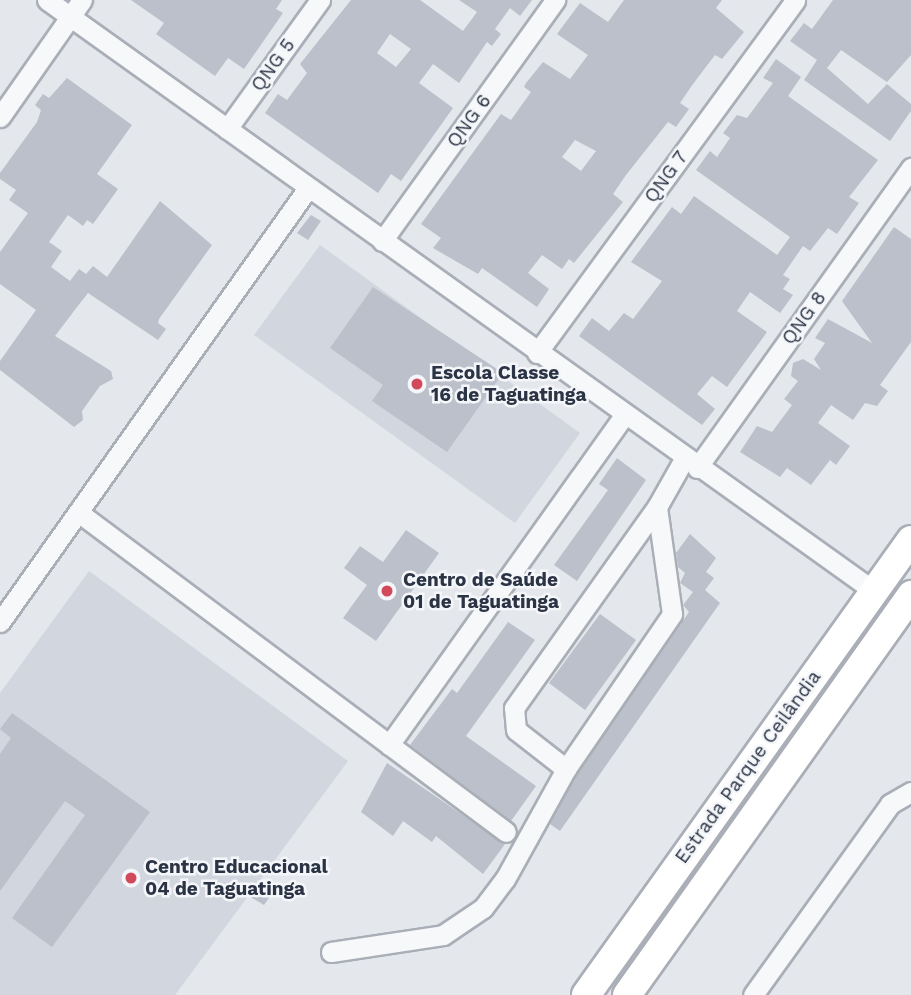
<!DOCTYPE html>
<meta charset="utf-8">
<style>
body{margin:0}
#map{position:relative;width:911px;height:995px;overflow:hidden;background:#e4e7ec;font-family:"Work Sans",sans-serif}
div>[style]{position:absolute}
.built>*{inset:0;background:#d2d6de}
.building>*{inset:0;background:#bbc0ca}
.roads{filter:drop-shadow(2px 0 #a9aeb7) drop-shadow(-2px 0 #a9aeb7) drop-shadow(0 2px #a9aeb7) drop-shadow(0 -2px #a9aeb7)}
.minor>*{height:19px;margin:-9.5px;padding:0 9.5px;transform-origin:9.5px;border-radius:9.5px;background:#f7f8fa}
.highway>*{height:28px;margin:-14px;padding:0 14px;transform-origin:14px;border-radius:14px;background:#fff}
.dots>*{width:19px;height:19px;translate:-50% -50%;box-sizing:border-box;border:4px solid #f4f6f9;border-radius:50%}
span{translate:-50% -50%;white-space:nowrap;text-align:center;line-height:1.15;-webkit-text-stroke:5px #f4f6f9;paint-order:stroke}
.street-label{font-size:19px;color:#2b3445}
.poi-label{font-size:19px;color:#2b3445;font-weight:700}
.left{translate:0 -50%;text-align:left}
</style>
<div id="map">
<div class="built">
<div style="clip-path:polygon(320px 245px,580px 433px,515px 523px,254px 335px)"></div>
<div style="clip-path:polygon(89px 571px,348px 761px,175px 995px,0 995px,0 693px)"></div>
</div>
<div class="building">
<div style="clip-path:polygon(131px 0,282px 0,276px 9px,283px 13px,244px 69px,228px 58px,215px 76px,156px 34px,164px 23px)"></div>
<div style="clip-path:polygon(evenodd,351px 0,420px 0,463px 31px,477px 12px,459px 0,532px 0,520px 16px,510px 8px,495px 29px,501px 34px,492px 46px,487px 42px,459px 83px,433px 64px,419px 83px,453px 108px,401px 181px,391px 174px,378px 193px,265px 113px,278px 94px,287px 100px,307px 73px,300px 64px,351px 0,390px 34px,411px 49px,396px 67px,377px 53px,390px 34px)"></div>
<div style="clip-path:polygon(evenodd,624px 0,722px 0,716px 8px,744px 32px,722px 59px,715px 55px,693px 84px,680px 103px,689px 109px,676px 127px,668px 122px,626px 175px,613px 194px,623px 202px,574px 263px,569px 259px,562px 269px,542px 255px,528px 273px,549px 289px,537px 307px,482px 268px,478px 274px,433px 248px,441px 238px,421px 224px,501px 114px,511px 120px,531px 92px,524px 87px,526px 83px,543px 62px,570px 79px,588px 55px,557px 34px,580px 3px,608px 22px,624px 0,575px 140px,596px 151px,581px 171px,562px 157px,575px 140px)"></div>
<div style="clip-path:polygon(833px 0,911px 0,911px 55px,887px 82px,841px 50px,827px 68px,868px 104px,887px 84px,911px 104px,911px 111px,890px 141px,804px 80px,817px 60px,790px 41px,804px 23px,812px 29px)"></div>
<div style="clip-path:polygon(776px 59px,801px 77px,788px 96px,878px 160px,849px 197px,859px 203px,837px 234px,828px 228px,810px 251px,803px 246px,783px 275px,790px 279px,783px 289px,793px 295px,780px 313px,750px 292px,737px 311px,767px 332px,727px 387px,712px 376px,697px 394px,715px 409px,702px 425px,579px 336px,592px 318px,609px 331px,624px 313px,633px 319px,662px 281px,631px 262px,672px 207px,681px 214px,694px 196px,777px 255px,790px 237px,696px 170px,710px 151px,717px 157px,730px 138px,723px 133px,737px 115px,747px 118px,773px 83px,763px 78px)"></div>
<div style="clip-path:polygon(67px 78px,132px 125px,97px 174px,118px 189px,93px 224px,87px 220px,83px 226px,68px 215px,49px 242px,62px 251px,51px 267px,70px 281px,79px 269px,86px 274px,93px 266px,107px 277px,160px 201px,212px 245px,159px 319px,158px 323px,166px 329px,158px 340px,88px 293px,74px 311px,55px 336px,111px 371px,113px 379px,100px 386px,82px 411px,83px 420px,74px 427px,0 370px,0 361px,36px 310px,0 284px,0 252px,28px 213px,9px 200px,16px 190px,0 179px,0 173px,37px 122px,41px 110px,35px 105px,43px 94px,49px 98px)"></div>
<div style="clip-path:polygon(311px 215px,321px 221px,308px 240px,297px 233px)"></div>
<div style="clip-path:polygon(894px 227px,911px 239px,911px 342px,880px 385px,888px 391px,877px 406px,865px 403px,853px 420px,831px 405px,818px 423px,850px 446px,836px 465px,830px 460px,811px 485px,787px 468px,780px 477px,740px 452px,757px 426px,772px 432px,792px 405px,784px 399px,798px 381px,791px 376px,793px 363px,803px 359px,821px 370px,814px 359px,825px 343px,815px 338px,828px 319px,872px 343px,842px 301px)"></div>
<div style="clip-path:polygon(373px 287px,503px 373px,447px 452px,372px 401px,383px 385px,330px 348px)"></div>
<div style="clip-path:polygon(617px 458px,646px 480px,577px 581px,554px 565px,608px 490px,599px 484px)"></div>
<div style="clip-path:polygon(406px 530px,439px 553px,376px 641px,343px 618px,367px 585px,344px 568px,360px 546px,383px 562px)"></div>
<div style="clip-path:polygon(690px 534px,716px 558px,706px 572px,714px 578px,705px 590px,720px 603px,560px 831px,550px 824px,576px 775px,689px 612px,683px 605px,693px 592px,680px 583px,685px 573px,678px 567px,676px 553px)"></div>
<div style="clip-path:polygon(600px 614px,636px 640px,585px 710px,549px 683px)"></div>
<div style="clip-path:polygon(508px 622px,535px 640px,466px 736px,536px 786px,511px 821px,410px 745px,452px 689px,457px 693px)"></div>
<div style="clip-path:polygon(12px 713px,150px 812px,52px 947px,12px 918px,85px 815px,65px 801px,0 891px,0 754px,11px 738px,0 729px)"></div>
<div style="clip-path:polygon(387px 763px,505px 844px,483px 874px,436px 836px,432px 842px,403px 821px,393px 836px,361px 812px)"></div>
<div style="clip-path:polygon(257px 881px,273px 892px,264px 905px,247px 895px)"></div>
</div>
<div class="roads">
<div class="minor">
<div style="left:47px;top:0;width:1016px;rotate:35.55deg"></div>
<div style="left:0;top:117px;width:143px;rotate:-55deg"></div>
<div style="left:227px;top:129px;width:159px;rotate:-54.2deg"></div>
<div style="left:382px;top:241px;width:297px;rotate:-54.3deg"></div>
<div style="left:537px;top:353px;width:437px;rotate:-53.8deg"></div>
<div style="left:697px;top:468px;width:369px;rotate:-54.5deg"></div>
<div style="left:78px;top:512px;width:534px;rotate:36.78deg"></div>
<div style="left:0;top:622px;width:532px;rotate:-54.64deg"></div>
<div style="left:389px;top:745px;width:404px;rotate:-54.5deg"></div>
<div style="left:566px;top:769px;width:63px;rotate:-142deg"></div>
<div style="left:516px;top:730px;width:22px;rotate:-95deg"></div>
<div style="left:514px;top:708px;width:247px;rotate:-54.6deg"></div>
<div style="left:657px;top:507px;width:55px;rotate:-60.6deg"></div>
<div style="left:331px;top:952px;width:113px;rotate:-8.6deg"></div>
<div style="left:443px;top:935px;width:48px;rotate:-34deg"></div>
<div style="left:483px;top:908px;width:36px;rotate:-53deg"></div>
<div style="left:505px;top:879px;width:126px;rotate:-61deg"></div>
<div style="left:566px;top:769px;width:188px;rotate:-55.6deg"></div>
<div style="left:672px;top:614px;width:108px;rotate:-98deg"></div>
<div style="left:753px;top:995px;width:235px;rotate:-54.3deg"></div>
<div style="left:890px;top:804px;width:24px;rotate:-30deg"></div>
</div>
<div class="highway">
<div style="left:586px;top:995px;width:559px;rotate:-54.46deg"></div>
<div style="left:627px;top:995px;width:491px;rotate:-54.6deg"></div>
</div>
</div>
<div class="dots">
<div style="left:417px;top:384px;background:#d1495b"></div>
<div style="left:387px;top:591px;background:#d1495b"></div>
<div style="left:131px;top:878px;background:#d1495b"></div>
</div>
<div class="street-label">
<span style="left:273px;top:65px;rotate:-54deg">QNG 5</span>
<span style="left:469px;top:121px;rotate:-54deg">QNG 6</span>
<span style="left:666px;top:177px;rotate:-54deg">QNG 7</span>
<span style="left:804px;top:318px;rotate:-54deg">QNG 8</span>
<span style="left:748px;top:767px;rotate:-54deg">Estrada Parque Ceilândia</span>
</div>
<div class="poi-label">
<span class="left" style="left:431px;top:384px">Escola Classe<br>16 de Taguatinga</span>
<span class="left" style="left:403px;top:591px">Centro de Saúde<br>01 de Taguatinga</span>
<span class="left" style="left:145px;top:878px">Centro Educacional<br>04 de Taguatinga</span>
</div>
</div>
